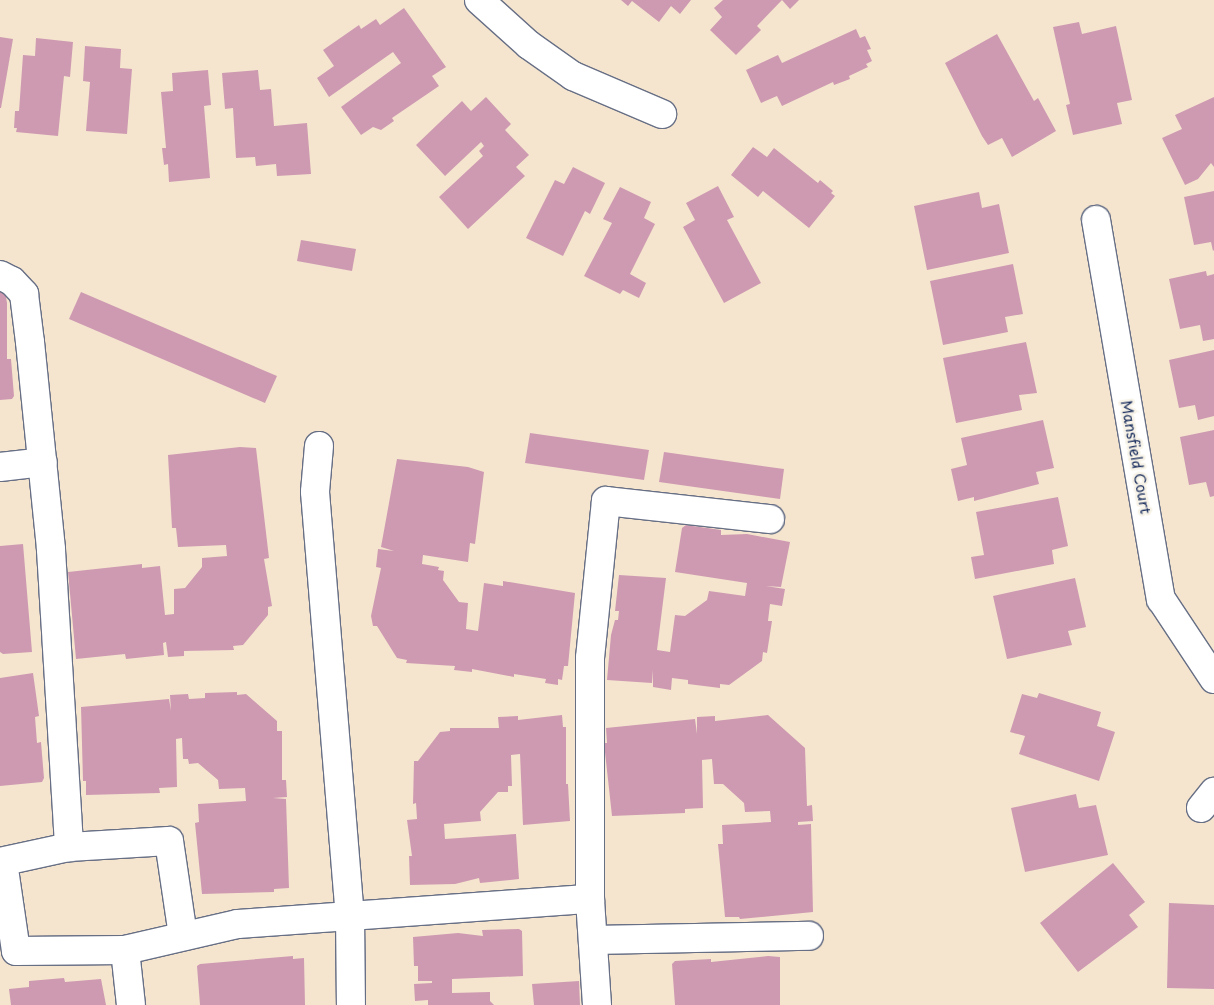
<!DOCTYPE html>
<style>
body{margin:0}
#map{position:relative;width:1214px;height:1005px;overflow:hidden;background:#f5e5ce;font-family:"Playpen Sans",sans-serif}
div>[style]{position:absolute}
.building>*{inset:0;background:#ce9ab2}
.roads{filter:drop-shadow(1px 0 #676f85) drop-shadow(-1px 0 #676f85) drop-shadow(0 1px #676f85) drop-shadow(0 -1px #676f85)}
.minor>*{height:28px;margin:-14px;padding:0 14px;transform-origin:14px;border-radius:14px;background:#fff}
span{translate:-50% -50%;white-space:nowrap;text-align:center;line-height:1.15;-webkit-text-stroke:5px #f7f3e8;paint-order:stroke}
.street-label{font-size:15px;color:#1b2f5e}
</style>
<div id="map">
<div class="building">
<div style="clip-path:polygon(621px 0,691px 0,680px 14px,671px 6px,659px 22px,632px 1px,628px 6px)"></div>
<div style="clip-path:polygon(723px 0,799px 0,790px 9px,782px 0,757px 26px,761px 30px,736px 55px,710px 30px,722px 17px,714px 8px)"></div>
<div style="clip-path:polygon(404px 8px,446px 67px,432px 76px,439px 86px,392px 118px,394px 121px,381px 130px,373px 127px,361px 135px,341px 107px,401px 63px,393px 52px,329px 97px,317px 78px,334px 66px,323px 50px,359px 25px,361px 29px,376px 19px,380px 25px)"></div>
<div style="clip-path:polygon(1079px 22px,1082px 34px,1116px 26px,1132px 100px,1117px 103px,1122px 124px,1073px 135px,1066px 105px,1070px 104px,1053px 27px)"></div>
<div style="clip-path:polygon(856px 29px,860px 38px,865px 36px,871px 49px,867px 50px,872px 61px,866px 64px,868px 67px,849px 76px,850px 79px,834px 85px,833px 82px,782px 106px,777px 96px,761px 103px,746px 70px,778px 55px,782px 63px)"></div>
<div style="clip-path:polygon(997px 34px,1034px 101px,1038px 98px,1056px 131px,1012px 157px,1002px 138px,988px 145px,982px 136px,945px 63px)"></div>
<div style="clip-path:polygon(0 37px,13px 39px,1px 108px,0 108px)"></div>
<div style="clip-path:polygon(36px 38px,73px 42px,70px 77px,64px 76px,58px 136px,16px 132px,17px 128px,14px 128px,15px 111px,19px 111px,23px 55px,35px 56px)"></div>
<div style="clip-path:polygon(85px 46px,121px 49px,120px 68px,132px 69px,127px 134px,86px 131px,90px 82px,83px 81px)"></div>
<div style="clip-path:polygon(208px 70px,211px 105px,204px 106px,210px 178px,169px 182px,168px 164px,164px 165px,162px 148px,166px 148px,161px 92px,173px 91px,172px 73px)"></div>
<div style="clip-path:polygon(258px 70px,260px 90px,271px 89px,274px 126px,307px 123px,311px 174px,277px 176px,276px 164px,256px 166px,255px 157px,236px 158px,233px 108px,225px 109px,222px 73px)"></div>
<div style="clip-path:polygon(486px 97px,511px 124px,505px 130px,529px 155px,516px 167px,525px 176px,468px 229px,439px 197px,483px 156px,479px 151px,484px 146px,481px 142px,445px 176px,416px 145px,462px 101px,471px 111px)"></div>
<div style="clip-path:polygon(1214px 97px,1214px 167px,1211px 163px,1198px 179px,1185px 185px,1162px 138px,1182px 129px,1175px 115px)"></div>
<div style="clip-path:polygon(753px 147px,767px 157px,774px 148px,818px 183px,820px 180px,833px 191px,831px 193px,835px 196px,809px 228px,763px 191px,758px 197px,731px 175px)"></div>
<div style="clip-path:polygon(573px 167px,605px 183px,590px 214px,585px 211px,563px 256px,526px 238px,555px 180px,564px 184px)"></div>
<div style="clip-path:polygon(718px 186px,734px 217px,727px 220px,761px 283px,724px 303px,683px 227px,695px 220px,686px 203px)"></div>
<div style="clip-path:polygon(620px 187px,651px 202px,644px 218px,655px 224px,630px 274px,646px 283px,639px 298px,623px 290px,620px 294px,584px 276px,612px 223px,603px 219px)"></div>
<div style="clip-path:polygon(1214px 191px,1214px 250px,1213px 251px,1211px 242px,1194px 245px,1184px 197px)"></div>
<div style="clip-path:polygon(979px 192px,982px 208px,999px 204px,1009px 253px,927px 270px,914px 206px)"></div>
<div style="clip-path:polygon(301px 240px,356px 249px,352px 271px,297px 261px)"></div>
<div style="clip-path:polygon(1013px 264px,1023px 314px,1005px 317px,1008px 332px,943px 345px,930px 281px)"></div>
<div style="clip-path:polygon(1206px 271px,1207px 276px,1214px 274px,1214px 339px,1203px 341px,1200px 325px,1180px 329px,1169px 279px)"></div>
<div style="clip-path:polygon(0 291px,5px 291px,7px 303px,7px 359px,11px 359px,14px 396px,12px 399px,0 400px)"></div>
<div style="clip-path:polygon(81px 292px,277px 376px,265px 403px,69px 319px)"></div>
<div style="clip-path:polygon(1026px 342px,1037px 393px,1019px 395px,1022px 410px,956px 423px,943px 358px)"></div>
<div style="clip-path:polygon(1214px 350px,1214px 416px,1198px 420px,1195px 405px,1179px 408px,1169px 360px)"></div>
<div style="clip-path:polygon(1043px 420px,1054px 468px,1036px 472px,1039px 484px,974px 501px,974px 497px,958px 501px,951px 469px,967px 465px,961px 438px)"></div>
<div style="clip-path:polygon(1214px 430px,1214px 496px,1210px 497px,1206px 482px,1189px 485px,1180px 437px)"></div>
<div style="clip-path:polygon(530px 433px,649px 450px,644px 480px,525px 463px)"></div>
<div style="clip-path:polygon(240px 447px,256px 448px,269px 558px,264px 559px,272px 606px,268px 607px,268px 615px,243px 645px,233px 646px,234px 650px,184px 651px,184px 656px,168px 657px,166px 642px,163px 643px,164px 655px,126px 659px,125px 654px,76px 659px,68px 572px,142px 564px,142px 568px,160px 566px,165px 615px,174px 614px,174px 589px,185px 588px,202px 567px,202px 558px,227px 556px,226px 545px,178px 547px,176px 528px,172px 528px,168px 455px)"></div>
<div style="clip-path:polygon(664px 452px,784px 469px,780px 499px,659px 482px)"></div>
<div style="clip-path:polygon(397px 459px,468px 467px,484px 472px,475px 544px,470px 543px,468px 562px,423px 555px,422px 564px,439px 567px,438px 570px,444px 571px,443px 580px,459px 602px,468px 603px,466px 629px,478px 631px,484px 583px,503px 586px,503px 581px,575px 593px,568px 666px,564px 666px,562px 680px,558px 679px,558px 685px,545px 683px,546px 679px,514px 674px,514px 677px,472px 669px,472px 672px,454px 670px,455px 666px,406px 663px,407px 660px,397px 658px,377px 626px,373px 626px,371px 616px,381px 568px,376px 567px,378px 549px,394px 551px,381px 547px)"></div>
<div style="clip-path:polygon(1058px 497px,1068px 546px,1052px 550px,1054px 564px,975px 579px,971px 557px,984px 555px,976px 512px)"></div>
<div style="clip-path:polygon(686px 525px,721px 530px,721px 535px,747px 534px,790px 542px,781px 587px,766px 586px,785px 589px,782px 606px,770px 604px,768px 621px,772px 621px,767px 653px,763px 652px,762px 661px,729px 685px,720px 684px,720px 688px,688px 684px,688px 680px,672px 678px,671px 690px,653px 687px,653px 670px,652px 683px,607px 680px,611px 635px,615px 620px,618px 620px,619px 611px,615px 611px,619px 575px,666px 578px,657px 650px,670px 652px,675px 615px,685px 616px,707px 600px,709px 591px,745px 596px,747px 583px,675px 572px,682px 528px)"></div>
<div style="clip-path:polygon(23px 544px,32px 652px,3px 654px,0 652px,0 546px)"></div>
<div style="clip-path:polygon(1075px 578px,1086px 627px,1068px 631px,1072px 645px,1007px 659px,993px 596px)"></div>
<div style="clip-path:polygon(33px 673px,39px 716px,35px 717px,37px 743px,41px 742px,44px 778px,42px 782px,0 786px,0 678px)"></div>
<div style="clip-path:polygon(237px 692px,237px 695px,246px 694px,277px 721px,277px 731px,282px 731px,282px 780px,286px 780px,287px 797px,273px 798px,286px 799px,289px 888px,274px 889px,274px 892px,202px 894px,195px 823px,199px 822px,198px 804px,246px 801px,245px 788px,219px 789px,218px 780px,198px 763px,189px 764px,188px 759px,183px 759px,182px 738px,176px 739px,177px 787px,159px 788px,160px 793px,86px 795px,86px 781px,83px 781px,81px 707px,169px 699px,171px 711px,170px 695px,188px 694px,189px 699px,205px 698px,205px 693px)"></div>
<div style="clip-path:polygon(1039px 693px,1101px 712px,1097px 726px,1115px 732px,1099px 781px,1019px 754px,1025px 736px,1010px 732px,1022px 694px,1037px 698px)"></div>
<div style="clip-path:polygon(562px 715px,563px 727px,566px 727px,566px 784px,568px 784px,570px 821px,523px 825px,520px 754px,511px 755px,512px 786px,508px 786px,508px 792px,498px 792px,480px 812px,481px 821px,444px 824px,445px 839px,516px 834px,519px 879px,480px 883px,479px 878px,455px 884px,410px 885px,409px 856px,412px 856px,407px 820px,417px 819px,416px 803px,413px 804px,414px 761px,418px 761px,440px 732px,450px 731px,450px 728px,499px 728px,498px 717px,518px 716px,518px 720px)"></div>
<div style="clip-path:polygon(768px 715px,805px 748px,807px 806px,812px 805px,813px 821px,798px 822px,798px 825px,811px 824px,813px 912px,740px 919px,739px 917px,725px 917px,718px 844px,723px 844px,722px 825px,771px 822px,770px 811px,745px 812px,744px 803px,723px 784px,714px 784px,712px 759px,702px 760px,703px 808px,685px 809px,685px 813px,612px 816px,604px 743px,607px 743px,606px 728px,695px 719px,697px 734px,697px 717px,715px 716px,715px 721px)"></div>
<div style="clip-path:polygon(1076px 794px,1079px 808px,1096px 805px,1108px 855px,1025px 872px,1011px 808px)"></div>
<div style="clip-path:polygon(1113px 863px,1145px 902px,1129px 915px,1138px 927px,1078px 972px,1040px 923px)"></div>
<div style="clip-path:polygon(1169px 903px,1214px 905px,1214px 989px,1167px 988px)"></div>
<div style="clip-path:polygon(519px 929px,522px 931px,523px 976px,452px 979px,452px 993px,490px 992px,490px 1001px,494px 1005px,428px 1005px,428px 1000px,415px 1001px,414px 984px,432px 983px,432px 981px,418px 981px,418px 966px,414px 966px,413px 937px,458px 933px,483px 936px,482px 930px)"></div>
<div style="clip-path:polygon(293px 956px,293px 959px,304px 958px,305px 1005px,200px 1005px,197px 966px,200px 964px)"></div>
<div style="clip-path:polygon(768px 956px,780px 957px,780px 1005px,675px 1005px,672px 964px,675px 961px,711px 959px,711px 962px)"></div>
<div style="clip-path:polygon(64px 978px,65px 982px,101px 979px,106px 1005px,11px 1005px,9px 989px,29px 987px,29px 981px)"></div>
<div style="clip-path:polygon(579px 981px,580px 1005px,534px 1005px,532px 984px)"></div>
</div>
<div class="roads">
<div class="minor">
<div style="left:479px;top:0;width:67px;rotate:42deg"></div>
<div style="left:529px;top:45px;width:54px;rotate:35.2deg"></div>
<div style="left:573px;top:76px;width:97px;rotate:23.1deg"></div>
<div style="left:1096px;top:220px;width:385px;rotate:80.3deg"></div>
<div style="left:1161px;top:599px;width:96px;rotate:56.5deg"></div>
<div style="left:0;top:275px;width:13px;rotate:27deg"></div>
<div style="left:12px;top:281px;width:18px;rotate:47deg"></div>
<div style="left:24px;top:294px;width:48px;rotate:82.9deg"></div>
<div style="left:30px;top:342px;width:209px;rotate:84.2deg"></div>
<div style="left:51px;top:550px;width:298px;rotate:86.5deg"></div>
<div style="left:319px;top:446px;width:46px;rotate:95deg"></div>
<div style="left:315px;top:492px;width:423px;rotate:85.3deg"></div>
<div style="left:350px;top:914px;width:91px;rotate:89.4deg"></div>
<div style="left:0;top:467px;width:43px;rotate:-6.6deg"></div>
<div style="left:1201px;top:808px;width:21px;rotate:-51deg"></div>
<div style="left:0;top:862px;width:71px;rotate:-12.3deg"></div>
<div style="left:69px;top:847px;width:100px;rotate:-3.4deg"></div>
<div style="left:169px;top:841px;width:96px;rotate:81.6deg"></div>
<div style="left:3px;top:862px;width:90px;rotate:81.7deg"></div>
<div style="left:16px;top:951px;width:109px;rotate:-0.5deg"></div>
<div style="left:125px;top:950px;width:116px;rotate:-13deg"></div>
<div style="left:238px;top:924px;width:353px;rotate:-4.1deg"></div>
<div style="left:594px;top:940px;width:215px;rotate:-1.1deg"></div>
<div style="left:125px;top:950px;width:55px;rotate:83.8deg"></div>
<div style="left:597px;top:1005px;width:106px;rotate:-93.8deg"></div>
<div style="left:590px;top:899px;width:241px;rotate:-90deg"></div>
<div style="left:590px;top:658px;width:158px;rotate:-84.2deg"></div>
<div style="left:606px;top:501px;width:165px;rotate:6.3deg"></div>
</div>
</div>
<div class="street-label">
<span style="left:1137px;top:457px;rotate:80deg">Mansfield Court</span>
</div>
</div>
